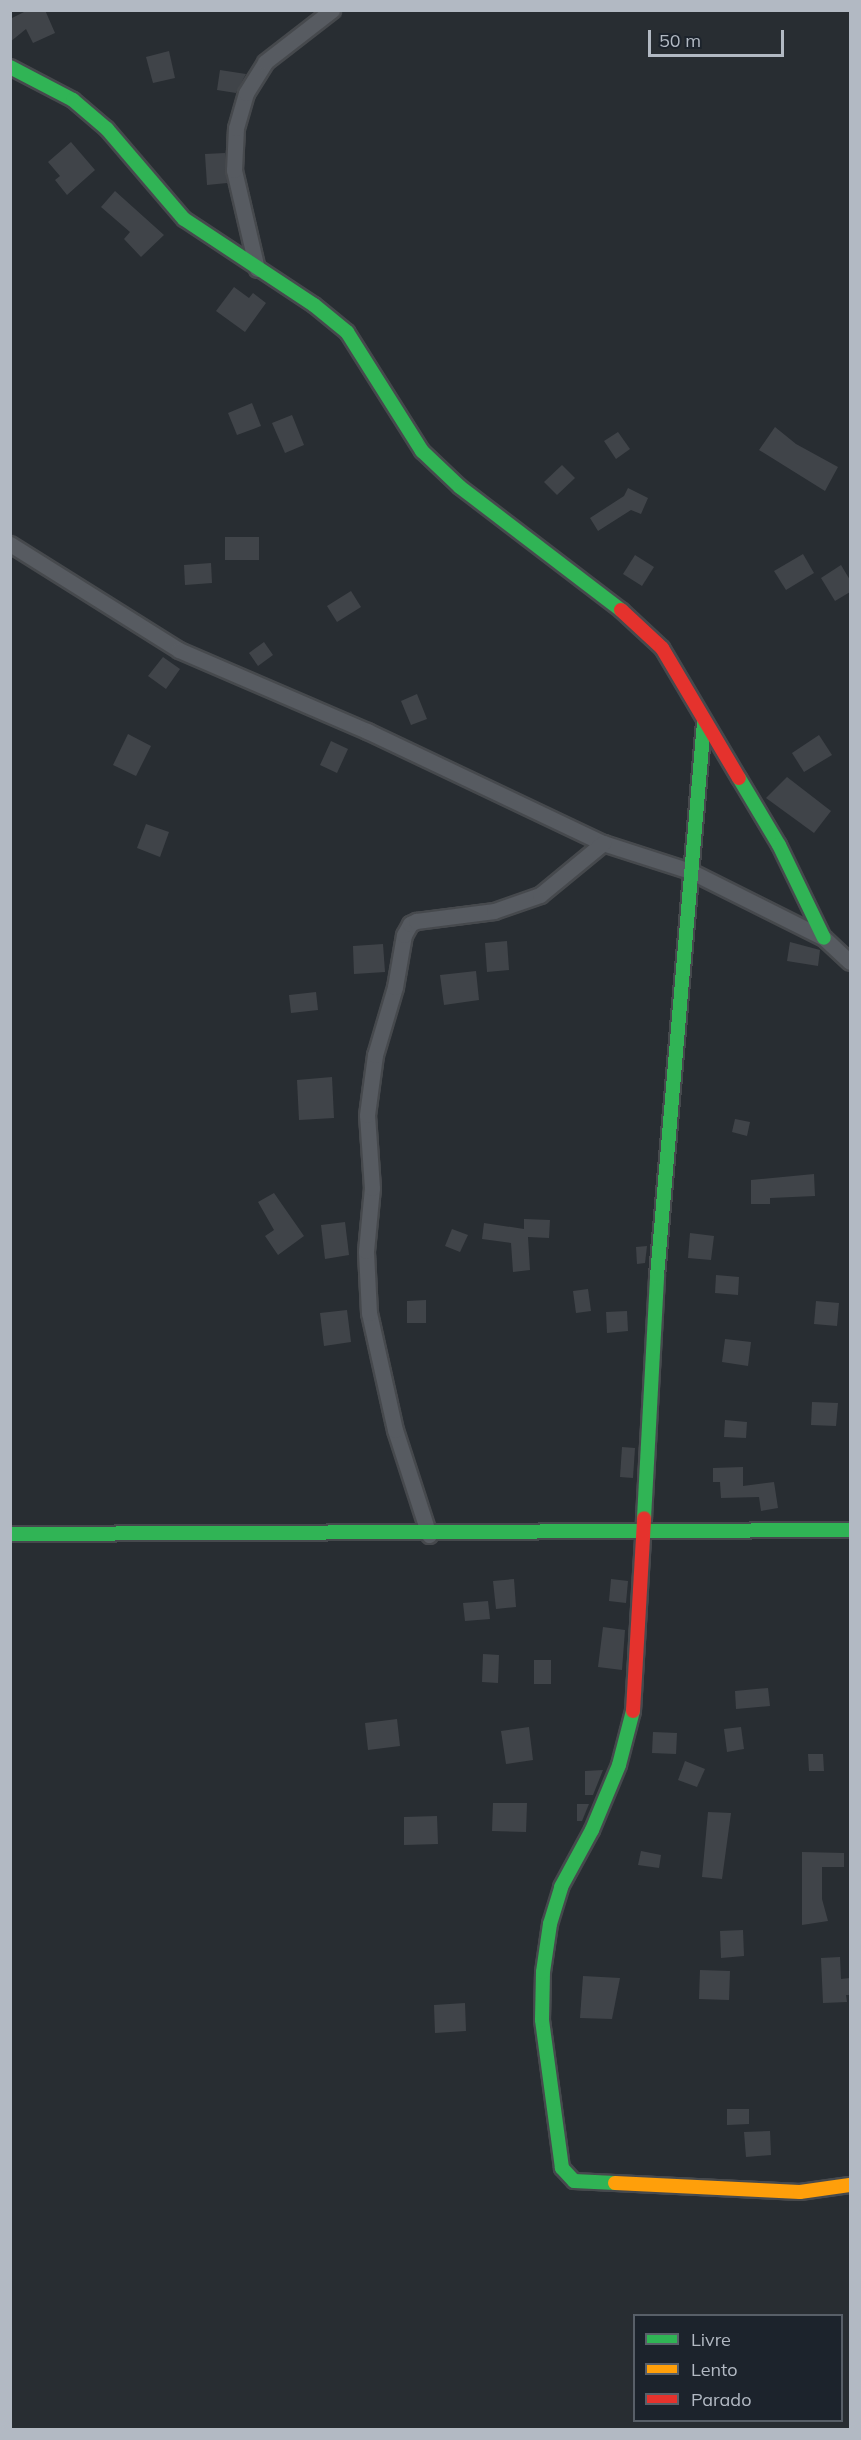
<!DOCTYPE html>
<style>
body{margin:0}
#map{position:relative;width:861px;height:2440px;overflow:hidden;background:#282d32;font-family:Mulish,sans-serif}
div>[style]{position:absolute}
.building>*{inset:0;background:#404449}
.roads{filter:drop-shadow(2px 0 #46494d) drop-shadow(-2px 0 #46494d) drop-shadow(0 2px #46494d) drop-shadow(0 -2px #46494d)}
.street>*{height:15px;margin:-7.5px;padding:0 7.5px;transform-origin:7.5px;border-radius:7.5px;background:#575b61}
.fast>*{height:14px;margin:-7px;padding:0 7px;transform-origin:7px;border-radius:7px;background:#30b455}
.slow>*{height:14px;margin:-7px;padding:0 7px;transform-origin:7px;border-radius:7px;background:#ff9f0a}
.jam>*{height:14px;margin:-7px;padding:0 7px;transform-origin:7px;border-radius:7px;background:#e5322d}
span{translate:-50% -50%;white-space:nowrap;text-align:center;line-height:1.15;-webkit-text-stroke:6px #1c232c;paint-order:stroke}
.frame{position:absolute;inset:0;border:12px solid #b2b9c3;pointer-events:none}
.legend{position:absolute;left:633px;top:2314px;width:210px;height:108px;box-sizing:border-box;background:#1c232c;border:2px solid #585f68;margin:0;padding:8px 10px;list-style:none;font-size:18px;color:#b2b9c3}
.legend li{display:flex;align-items:center;gap:12px;height:30px}
.legend b{width:30px;border:2px solid #585f68}
.scale{position:absolute;left:648px;top:30px;width:136px;height:27px;box-sizing:border-box;border:3px solid #b2b9c3;border-top:0;padding-left:8px;font-size:18px;line-height:21px;white-space:nowrap;color:#b2b9c3;-webkit-text-stroke:4px #1c232c;paint-order:stroke}
</style>
<div id="map">
<div class="building">
<div style="clip-path:polygon(28px 10px,45px 10px,55px 33px,33px 43px,26px 29px,10px 42px,10px 19px)"></div>
<div style="clip-path:polygon(169px 51px,175px 78px,153px 83px,146px 57px)"></div>
<div style="clip-path:polygon(220px 70px,246px 74px,236px 93px,217px 90px)"></div>
<div style="clip-path:polygon(71px 142px,95px 170px,67px 195px,55px 180px,60px 176px,48px 162px)"></div>
<div style="clip-path:polygon(225px 153px,227px 183px,207px 185px,205px 154px)"></div>
<div style="clip-path:polygon(115px 191px,164px 235px,141px 257px,124px 239px,130px 232px,101px 207px)"></div>
<div style="clip-path:polygon(234px 287px,249px 298px,253px 293px,266px 303px,245px 332px,216px 311px)"></div>
<div style="clip-path:polygon(252px 403px,261px 426px,237px 435px,228px 413px)"></div>
<div style="clip-path:polygon(292px 415px,304px 445px,285px 453px,272px 423px)"></div>
<div style="clip-path:polygon(775px 427px,796px 444px,838px 467px,825px 491px,759px 450px)"></div>
<div style="clip-path:polygon(618px 432px,630px 449px,616px 459px,604px 441px)"></div>
<div style="clip-path:polygon(562px 465px,575px 478px,557px 495px,544px 482px)"></div>
<div style="clip-path:polygon(628px 488px,648px 498px,641px 514px,631px 510px,598px 531px,590px 518px,624px 496px)"></div>
<div style="clip-path:polygon(225px 537px,259px 537px,259px 560px,225px 560px)"></div>
<div style="clip-path:polygon(803px 554px,814px 573px,786px 590px,774px 571px)"></div>
<div style="clip-path:polygon(635px 555px,654px 567px,642px 586px,623px 574px)"></div>
<div style="clip-path:polygon(211px 563px,212px 583px,185px 585px,184px 565px)"></div>
<div style="clip-path:polygon(841px 565px,850px 580px,850px 592px,835px 601px,821px 578px)"></div>
<div style="clip-path:polygon(351px 591px,361px 607px,337px 622px,327px 606px)"></div>
<div style="clip-path:polygon(264px 642px,273px 655px,258px 666px,249px 653px)"></div>
<div style="clip-path:polygon(163px 657px,180px 669px,166px 689px,148px 676px)"></div>
<div style="clip-path:polygon(417px 694px,427px 719px,411px 725px,401px 701px)"></div>
<div style="clip-path:polygon(128px 734px,151px 746px,136px 776px,113px 765px)"></div>
<div style="clip-path:polygon(819px 735px,832px 755px,804px 772px,792px 753px)"></div>
<div style="clip-path:polygon(331px 741px,348px 749px,337px 773px,320px 765px)"></div>
<div style="clip-path:polygon(787px 777px,831px 811px,814px 833px,766px 798px)"></div>
<div style="clip-path:polygon(146px 824px,169px 832px,160px 857px,137px 848px)"></div>
<div style="clip-path:polygon(507px 941px,509px 970px,487px 972px,485px 943px)"></div>
<div style="clip-path:polygon(790px 942px,820px 950px,818px 966px,787px 961px)"></div>
<div style="clip-path:polygon(383px 944px,385px 972px,354px 974px,353px 946px)"></div>
<div style="clip-path:polygon(476px 971px,479px 1000px,444px 1005px,440px 975px)"></div>
<div style="clip-path:polygon(316px 992px,318px 1010px,291px 1013px,289px 995px)"></div>
<div style="clip-path:polygon(332px 1077px,334px 1118px,299px 1120px,297px 1080px)"></div>
<div style="clip-path:polygon(735px 1119px,750px 1122px,747px 1136px,732px 1132px)"></div>
<div style="clip-path:polygon(814px 1174px,815px 1196px,770px 1198px,770px 1204px,751px 1204px,751px 1180px)"></div>
<div style="clip-path:polygon(274px 1193px,304px 1236px,278px 1255px,265px 1236px,274px 1230px,258px 1202px)"></div>
<div style="clip-path:polygon(524px 1219px,550px 1220px,549px 1238px,528px 1237px,530px 1270px,513px 1272px,511px 1243px,482px 1239px,484px 1223px,524px 1229px)"></div>
<div style="clip-path:polygon(345px 1222px,349px 1255px,325px 1259px,321px 1225px)"></div>
<div style="clip-path:polygon(452px 1229px,468px 1235px,460px 1252px,445px 1246px)"></div>
<div style="clip-path:polygon(690px 1233px,714px 1236px,711px 1260px,688px 1258px)"></div>
<div style="clip-path:polygon(647px 1246px,645px 1263px,637px 1264px,636px 1247px)"></div>
<div style="clip-path:polygon(716px 1275px,739px 1277px,738px 1295px,715px 1293px)"></div>
<div style="clip-path:polygon(588px 1289px,591px 1311px,576px 1313px,573px 1291px)"></div>
<div style="clip-path:polygon(426px 1300px,426px 1323px,407px 1323px,407px 1301px)"></div>
<div style="clip-path:polygon(816px 1301px,839px 1303px,837px 1326px,814px 1324px)"></div>
<div style="clip-path:polygon(347px 1310px,351px 1342px,324px 1346px,320px 1313px)"></div>
<div style="clip-path:polygon(627px 1311px,628px 1331px,607px 1333px,606px 1312px)"></div>
<div style="clip-path:polygon(725px 1339px,751px 1342px,748px 1366px,722px 1362px)"></div>
<div style="clip-path:polygon(812px 1402px,838px 1403px,836px 1426px,811px 1425px)"></div>
<div style="clip-path:polygon(725px 1420px,747px 1422px,746px 1438px,724px 1437px)"></div>
<div style="clip-path:polygon(622px 1447px,635px 1448px,633px 1478px,620px 1477px)"></div>
<div style="clip-path:polygon(743px 1467px,743px 1486px,774px 1482px,778px 1508px,761px 1511px,759px 1497px,721px 1498px,720px 1482px,713px 1482px,713px 1468px)"></div>
<div style="clip-path:polygon(514px 1579px,516px 1607px,496px 1609px,493px 1581px)"></div>
<div style="clip-path:polygon(611px 1579px,628px 1581px,626px 1603px,609px 1601px)"></div>
<div style="clip-path:polygon(488px 1601px,490px 1619px,465px 1621px,463px 1603px)"></div>
<div style="clip-path:polygon(603px 1627px,625px 1630px,622px 1670px,598px 1667px)"></div>
<div style="clip-path:polygon(483px 1654px,499px 1655px,498px 1683px,482px 1682px)"></div>
<div style="clip-path:polygon(534px 1660px,551px 1660px,551px 1684px,534px 1684px)"></div>
<div style="clip-path:polygon(768px 1688px,770px 1706px,736px 1709px,735px 1691px)"></div>
<div style="clip-path:polygon(397px 1719px,400px 1746px,368px 1750px,365px 1723px)"></div>
<div style="clip-path:polygon(529px 1727px,533px 1760px,506px 1764px,501px 1731px)"></div>
<div style="clip-path:polygon(741px 1727px,744px 1749px,727px 1752px,724px 1729px)"></div>
<div style="clip-path:polygon(653px 1732px,677px 1733px,676px 1754px,652px 1753px)"></div>
<div style="clip-path:polygon(808px 1754px,823px 1754px,824px 1771px,809px 1771px)"></div>
<div style="clip-path:polygon(685px 1761px,705px 1769px,697px 1787px,678px 1780px)"></div>
<div style="clip-path:polygon(603px 1770px,593px 1795px,585px 1795px,585px 1771px)"></div>
<div style="clip-path:polygon(493px 1803px,527px 1803px,526px 1832px,492px 1831px)"></div>
<div style="clip-path:polygon(577px 1804px,589px 1804px,582px 1821px,577px 1821px)"></div>
<div style="clip-path:polygon(708px 1812px,731px 1813px,722px 1879px,702px 1877px)"></div>
<div style="clip-path:polygon(437px 1816px,438px 1844px,404px 1845px,404px 1817px)"></div>
<div style="clip-path:polygon(641px 1851px,661px 1855px,659px 1868px,638px 1865px)"></div>
<div style="clip-path:polygon(802px 1852px,844px 1853px,844px 1867px,822px 1867px,822px 1899px,828px 1921px,802px 1925px)"></div>
<div style="clip-path:polygon(743px 1930px,744px 1956px,721px 1958px,720px 1931px)"></div>
<div style="clip-path:polygon(840px 1957px,841px 1979px,850px 1978px,850px 1995px,846px 1995px,847px 2002px,823px 2003px,821px 1958px)"></div>
<div style="clip-path:polygon(700px 1970px,730px 1971px,729px 2000px,699px 1999px)"></div>
<div style="clip-path:polygon(583px 1976px,620px 1978px,612px 2019px,580px 2018px)"></div>
<div style="clip-path:polygon(465px 2003px,466px 2031px,435px 2033px,434px 2005px)"></div>
<div style="clip-path:polygon(727px 2109px,749px 2109px,749px 2124px,727px 2125px)"></div>
<div style="clip-path:polygon(770px 2131px,771px 2155px,746px 2157px,744px 2132px)"></div>
</div>
<div class="roads">
<div class="street">
<div style="left:257px;top:269px;width:102px;rotate:-103.1deg"></div>
<div style="left:234px;top:170px;width:42px;rotate:-87.3deg"></div>
<div style="left:236px;top:128px;width:36px;rotate:-74deg"></div>
<div style="left:246px;top:93px;width:36px;rotate:-58deg"></div>
<div style="left:265px;top:62px;width:85px;rotate:-37.8deg"></div>
<div style="left:10px;top:544px;width:199px;rotate:32.1deg"></div>
<div style="left:179px;top:650px;width:205px;rotate:23.3deg"></div>
<div style="left:367px;top:731px;width:261px;rotate:25.4deg"></div>
<div style="left:603px;top:843px;width:91px;rotate:17.8deg"></div>
<div style="left:690px;top:871px;width:150px;rotate:26.6deg"></div>
<div style="left:824px;top:938px;width:35px;rotate:43deg"></div>
<div style="left:429px;top:1535px;width:110px;rotate:-107.9deg"></div>
<div style="left:395px;top:1430px;width:120px;rotate:-102.5deg"></div>
<div style="left:369px;top:1313px;width:62px;rotate:-92.8deg"></div>
<div style="left:366px;top:1251px;width:63px;rotate:-84.6deg"></div>
<div style="left:372px;top:1188px;width:73px;rotate:-93.9deg"></div>
<div style="left:367px;top:1115px;width:61px;rotate:-82.4deg"></div>
<div style="left:375px;top:1055px;width:71px;rotate:-73.6deg"></div>
<div style="left:395px;top:987px;width:53px;rotate:-80.2deg"></div>
<div style="left:404px;top:935px;width:13px;rotate:-61deg"></div>
<div style="left:410px;top:924px;width:7px;rotate:-27deg"></div>
<div style="left:416px;top:921px;width:79px;rotate:-7.3deg"></div>
<div style="left:494px;top:911px;width:49px;rotate:-19.2deg"></div>
<div style="left:540px;top:895px;width:82px;rotate:-39.5deg"></div>
</div>
<div class="fast">
<div style="left:10px;top:67px;width:71px;rotate:27.6deg"></div>
<div style="left:73px;top:100px;width:45px;rotate:40.5deg"></div>
<div style="left:107px;top:129px;width:118px;rotate:49.5deg"></div>
<div style="left:184px;top:219px;width:156px;rotate:33.5deg"></div>
<div style="left:314px;top:305px;width:43px;rotate:39.3deg"></div>
<div style="left:347px;top:332px;width:141px;rotate:57.8deg"></div>
<div style="left:422px;top:451px;width:52px;rotate:43.5deg"></div>
<div style="left:460px;top:487px;width:203px;rotate:37.4deg"></div>
<div style="left:739px;top:778px;width:78px;rotate:59.2deg"></div>
<div style="left:779px;top:845px;width:103px;rotate:64.2deg"></div>
<div style="left:644px;top:1518px;width:242px;rotate:-86.9deg"></div>
<div style="left:657px;top:1276px;width:556px;rotate:-85.15deg"></div>
<div style="left:10px;top:1534px;width:840px;rotate:-0.27deg"></div>
<div style="left:615px;top:2183px;width:41px;rotate:-177.2deg"></div>
<div style="left:574px;top:2181px;width:18px;rotate:-133deg"></div>
<div style="left:562px;top:2168px;width:149px;rotate:-97.7deg"></div>
<div style="left:542px;top:2020px;width:48px;rotate:-88.8deg"></div>
<div style="left:543px;top:1972px;width:49px;rotate:-81.7deg"></div>
<div style="left:550px;top:1924px;width:39px;rotate:-73deg"></div>
<div style="left:561px;top:1887px;width:65px;rotate:-61.5deg"></div>
<div style="left:592px;top:1830px;width:70px;rotate:-67.4deg"></div>
<div style="left:619px;top:1765px;width:56px;rotate:-75.5deg"></div>
</div>
<div class="slow">
<div style="left:615px;top:2183px;width:185px;rotate:2.8deg"></div>
<div style="left:800px;top:2192px;width:50px;rotate:-8deg"></div>
</div>
<div class="jam">
<div style="left:621px;top:610px;width:56px;rotate:42.8deg"></div>
<div style="left:662px;top:648px;width:151px;rotate:59.4deg"></div>
<div style="left:633px;top:1711px;width:193px;rotate:-86.7deg"></div>
</div>
</div>
<div class="frame"></div>
<ul class="legend">
<li><b style="height:8px;background:#30b455"></b>Livre</li>
<li><b style="height:8px;background:#ff9f0a"></b>Lento</li>
<li><b style="height:8px;background:#e5322d"></b>Parado</li>
</ul>
<div class="scale">50 m</div>
</div>
